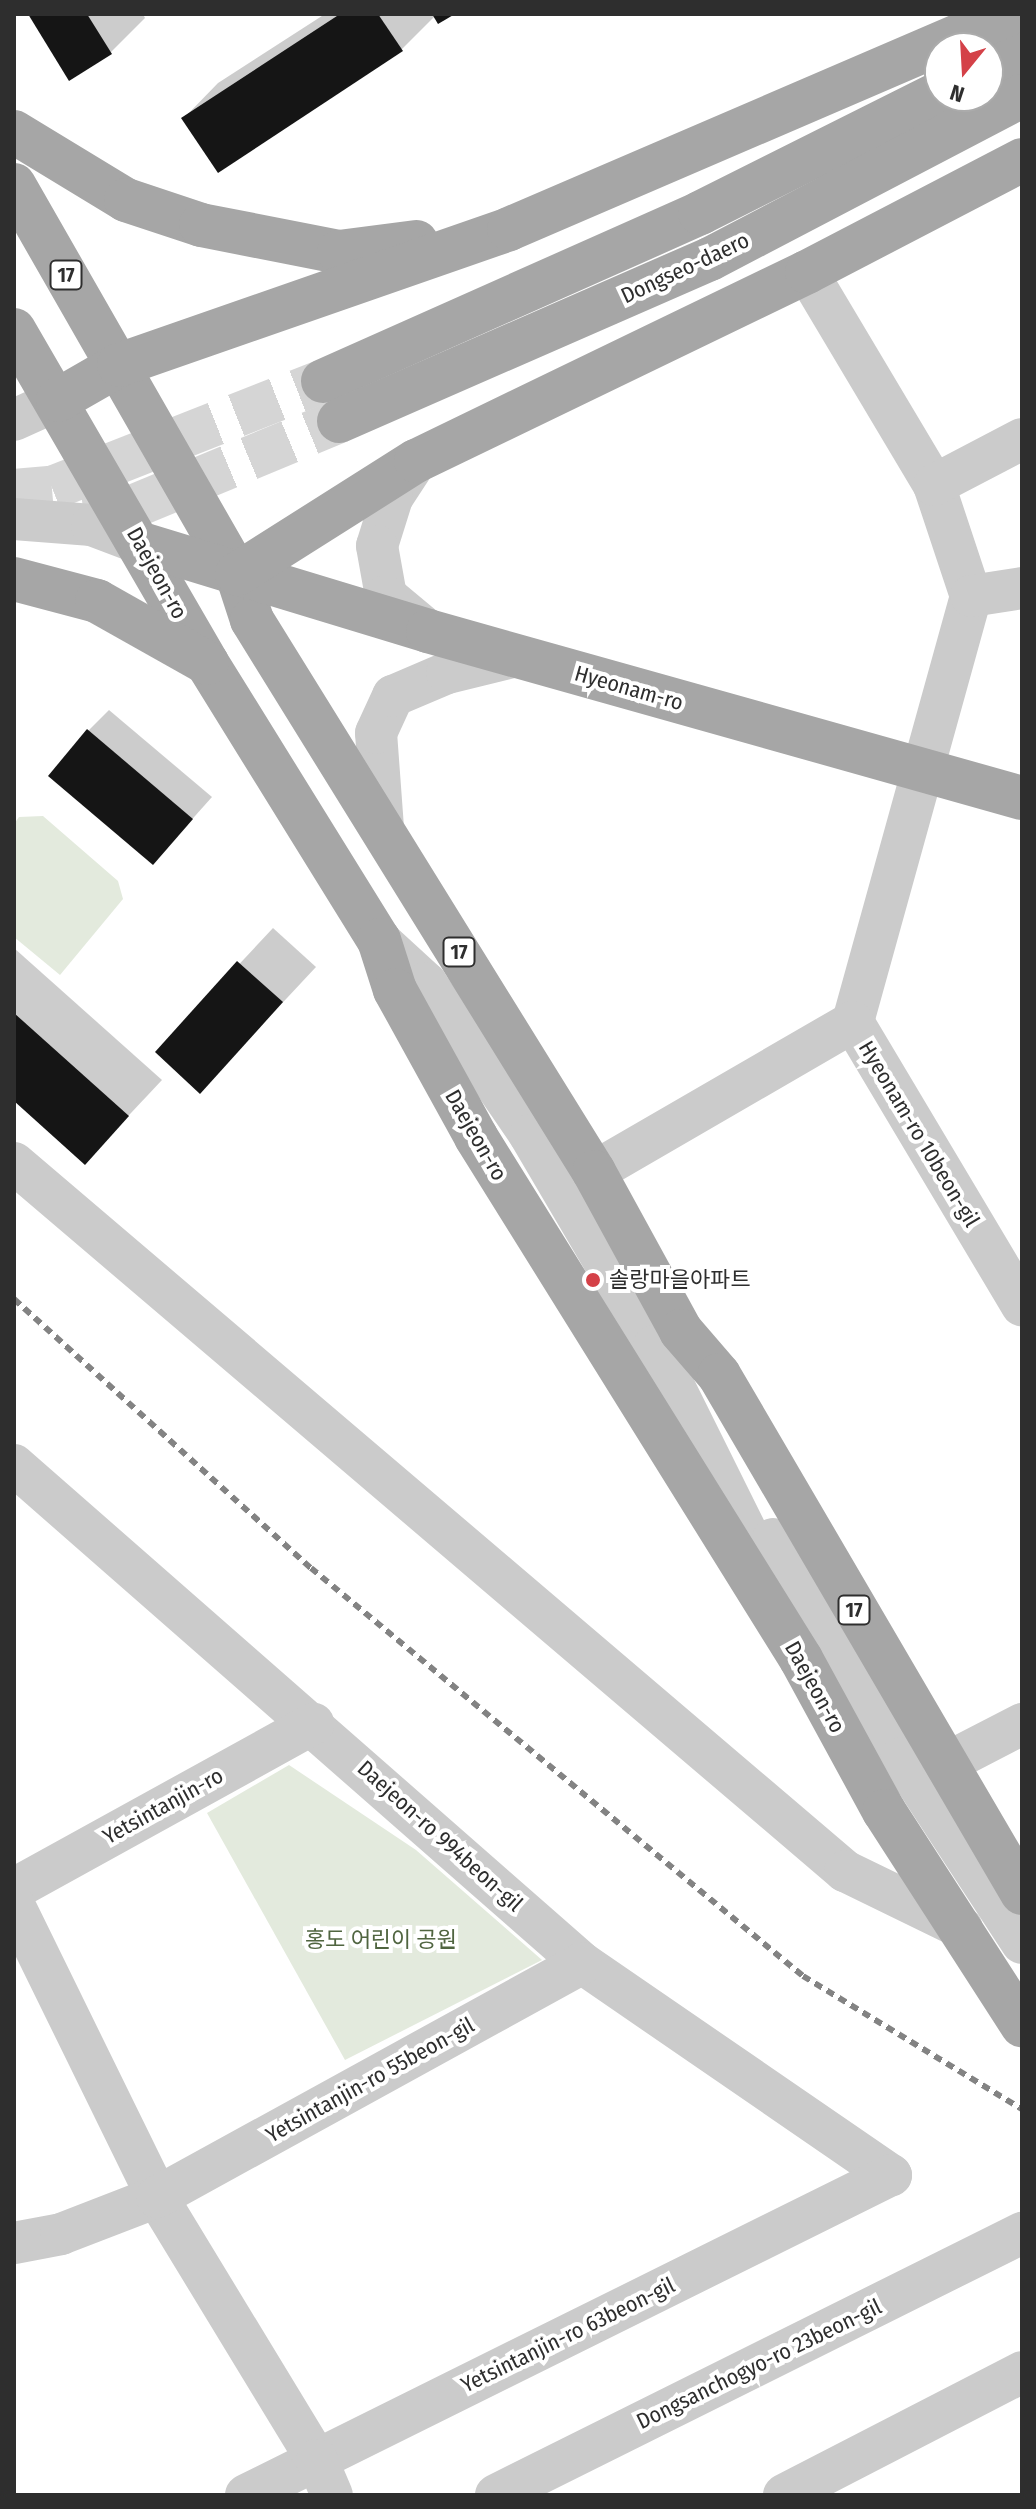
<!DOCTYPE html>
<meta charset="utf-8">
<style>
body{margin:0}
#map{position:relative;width:1036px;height:2509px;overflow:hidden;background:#fff;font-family:"Fira Sans Condensed","Noto Sans KR",sans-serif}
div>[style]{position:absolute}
.green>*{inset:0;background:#e3eadd}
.shadow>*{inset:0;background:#0003}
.building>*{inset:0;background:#151515}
.major-tunnel>*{height:44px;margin-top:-22px;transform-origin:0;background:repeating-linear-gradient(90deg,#d5d5d5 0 44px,transparent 0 66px)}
.minor>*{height:42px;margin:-21px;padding:0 21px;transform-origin:21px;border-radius:21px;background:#cbcbcb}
.major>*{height:44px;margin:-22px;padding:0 22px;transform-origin:22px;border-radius:22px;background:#a6a6a6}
.rail>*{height:6px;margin-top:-3px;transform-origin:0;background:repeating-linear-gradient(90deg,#838383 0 8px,transparent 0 14px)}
.dots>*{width:22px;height:22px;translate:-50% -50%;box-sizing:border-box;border:4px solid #fff;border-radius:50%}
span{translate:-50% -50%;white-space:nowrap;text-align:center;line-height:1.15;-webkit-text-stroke:8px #fff;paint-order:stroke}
.shield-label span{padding:2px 6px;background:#fff;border:2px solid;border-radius:6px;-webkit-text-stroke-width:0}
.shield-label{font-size:20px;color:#2e2e2e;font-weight:700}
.street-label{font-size:22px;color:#2e2e2e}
.poi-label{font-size:22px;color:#2e2e2e}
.left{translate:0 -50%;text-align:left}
.park-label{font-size:22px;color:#506540}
.frame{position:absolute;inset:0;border:16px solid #2e2e2e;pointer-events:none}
.north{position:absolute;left:924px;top:32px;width:80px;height:80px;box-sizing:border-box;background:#fff;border:2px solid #ababab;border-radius:50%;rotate:198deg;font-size:22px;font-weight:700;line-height:32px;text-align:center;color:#2e2e2e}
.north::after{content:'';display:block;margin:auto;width:28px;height:36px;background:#d44148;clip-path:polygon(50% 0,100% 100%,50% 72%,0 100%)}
</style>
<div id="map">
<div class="green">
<div style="clip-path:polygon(43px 816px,118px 881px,123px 899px,60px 975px,14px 937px,14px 824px,19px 817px)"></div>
<div style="clip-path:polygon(289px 1765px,416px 1850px,542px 1960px,345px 2060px,207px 1813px)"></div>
</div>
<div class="shadow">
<div style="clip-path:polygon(30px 14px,143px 14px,145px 18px,111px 52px)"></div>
<div style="clip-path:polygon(325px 14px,451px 14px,435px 16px,401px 50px,184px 118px,218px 83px)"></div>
<div style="clip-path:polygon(109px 710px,212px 797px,153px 863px,88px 731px)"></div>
<div style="clip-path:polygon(273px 928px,316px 967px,200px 1091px,157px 1052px)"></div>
<div style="clip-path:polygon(14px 948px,162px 1080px,85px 1162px,14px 1099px)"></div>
</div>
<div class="building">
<div style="clip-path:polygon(28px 14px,87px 14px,112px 54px,69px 81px)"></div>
<div style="clip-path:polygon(340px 14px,378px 14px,403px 51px,218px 173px,181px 118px)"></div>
<div style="clip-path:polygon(432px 14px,455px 14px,438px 24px)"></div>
<div style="clip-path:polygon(87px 729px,193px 819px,153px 865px,48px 776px)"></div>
<div style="clip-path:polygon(237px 961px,283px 1002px,200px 1094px,155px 1052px)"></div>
<div style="clip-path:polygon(14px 1013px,129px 1116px,85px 1165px,14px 1101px)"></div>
</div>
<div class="major-tunnel">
<div style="left:14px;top:491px;width:38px;rotate:-5deg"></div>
<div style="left:52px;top:488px;width:291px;rotate:-21.5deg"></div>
<div style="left:84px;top:515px;width:43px;rotate:-7.9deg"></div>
<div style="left:127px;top:509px;width:230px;rotate:-22.5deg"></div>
</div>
<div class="minor">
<div style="left:807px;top:272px;width:248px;rotate:59.2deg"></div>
<div style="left:934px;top:485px;width:117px;rotate:71.6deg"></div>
<div style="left:971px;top:596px;width:442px;rotate:105.5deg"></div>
<div style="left:853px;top:1022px;width:330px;rotate:59.2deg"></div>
<div style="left:14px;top:420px;width:48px;rotate:-24.4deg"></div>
<div style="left:416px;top:461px;width:44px;rotate:123deg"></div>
<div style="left:392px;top:498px;width:50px;rotate:107.4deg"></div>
<div style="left:377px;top:546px;width:51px;rotate:79.8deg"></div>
<div style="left:386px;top:596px;width:55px;rotate:39.8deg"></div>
<div style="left:934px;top:485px;width:99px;rotate:-27.6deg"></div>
<div style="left:14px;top:519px;width:78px;rotate:4.4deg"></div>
<div style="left:92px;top:525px;width:53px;rotate:20.8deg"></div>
<div style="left:971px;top:596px;width:52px;rotate:-8.9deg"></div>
<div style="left:383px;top:828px;width:95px;rotate:-94.2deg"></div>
<div style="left:376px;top:733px;width:41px;rotate:-65.3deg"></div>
<div style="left:393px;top:696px;width:59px;rotate:-23.1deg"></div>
<div style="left:447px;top:673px;width:72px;rotate:-13.7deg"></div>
<div style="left:379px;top:940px;width:64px;rotate:42.5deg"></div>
<div style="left:426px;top:983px;width:184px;rotate:55.6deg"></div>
<div style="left:530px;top:1135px;width:245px;rotate:59.6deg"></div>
<div style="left:654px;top:1346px;width:266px;rotate:63.6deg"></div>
<div style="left:14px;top:1163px;width:1092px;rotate:40.43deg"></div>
<div style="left:845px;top:1871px;width:130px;rotate:26deg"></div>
<div style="left:594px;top:1172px;width:299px;rotate:-30.1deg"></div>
<div style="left:14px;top:1465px;width:755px;rotate:41.24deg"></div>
<div style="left:582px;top:1963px;width:375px;rotate:34.5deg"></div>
<div style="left:891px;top:2175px;width:720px;rotate:153.61deg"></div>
<div style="left:773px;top:1539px;width:254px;rotate:59.7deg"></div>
<div style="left:901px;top:1758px;width:221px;rotate:56.8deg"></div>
<div style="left:943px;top:1765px;width:89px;rotate:-27.4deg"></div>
<div style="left:14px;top:1889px;width:342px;rotate:-28.9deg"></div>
<div style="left:14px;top:1905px;width:325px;rotate:63.9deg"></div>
<div style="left:157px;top:2197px;width:308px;rotate:58.7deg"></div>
<div style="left:317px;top:2460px;width:38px;rotate:67deg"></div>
<div style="left:14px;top:2243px;width:48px;rotate:-10.8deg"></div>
<div style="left:61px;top:2234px;width:103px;rotate:-21.1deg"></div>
<div style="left:157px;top:2197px;width:485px;rotate:-28.8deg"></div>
<div style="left:496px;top:2495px;width:588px;rotate:-26.48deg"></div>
<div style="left:784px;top:2495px;width:268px;rotate:-27.3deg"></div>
</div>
<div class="major">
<div style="left:988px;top:69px;width:38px;rotate:-27deg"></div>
<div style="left:14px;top:132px;width:131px;rotate:31.3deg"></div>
<div style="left:126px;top:200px;width:79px;rotate:18.4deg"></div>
<div style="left:201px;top:225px;width:141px;rotate:11.1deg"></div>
<div style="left:339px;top:252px;width:78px;rotate:-7.4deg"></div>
<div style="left:14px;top:185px;width:448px;rotate:60.2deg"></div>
<div style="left:237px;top:574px;width:48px;rotate:71.9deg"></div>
<div style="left:252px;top:620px;width:649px;rotate:58.22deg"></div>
<div style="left:594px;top:1172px;width:181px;rotate:61.3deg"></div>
<div style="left:681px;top:1331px;width:58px;rotate:49.2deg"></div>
<div style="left:719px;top:1375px;width:600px;rotate:59.67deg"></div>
<div style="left:14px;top:330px;width:385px;rotate:59.9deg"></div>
<div style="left:207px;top:663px;width:326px;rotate:58.2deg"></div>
<div style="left:379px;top:940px;width:52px;rotate:72.3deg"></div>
<div style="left:395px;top:990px;width:168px;rotate:61.1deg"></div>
<div style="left:476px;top:1137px;width:615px;rotate:58.09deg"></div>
<div style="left:801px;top:1659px;width:173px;rotate:61.4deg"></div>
<div style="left:884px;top:1811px;width:255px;rotate:57.2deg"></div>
<div style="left:323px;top:381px;width:413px;rotate:-24deg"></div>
<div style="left:700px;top:213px;width:268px;rotate:-26.6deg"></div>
<div style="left:58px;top:400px;width:70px;rotate:-29.8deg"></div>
<div style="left:119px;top:365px;width:413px;rotate:-19.2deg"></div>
<div style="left:509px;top:229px;width:544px;rotate:-23.27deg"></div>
<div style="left:339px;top:421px;width:405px;rotate:-23.6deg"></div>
<div style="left:710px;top:259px;width:352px;rotate:-27.6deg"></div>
<div style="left:142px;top:544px;width:299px;rotate:16.9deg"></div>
<div style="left:428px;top:631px;width:617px;rotate:15.7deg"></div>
<div style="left:237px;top:574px;width:212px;rotate:-32.3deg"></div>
<div style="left:416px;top:461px;width:434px;rotate:-25.8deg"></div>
<div style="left:807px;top:272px;width:242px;rotate:-27.5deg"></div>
<div style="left:14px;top:579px;width:86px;rotate:14.8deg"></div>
<div style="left:97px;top:601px;width:126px;rotate:29.4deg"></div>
</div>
<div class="rail">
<div style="left:14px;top:1299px;width:401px;rotate:42.2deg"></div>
<div style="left:311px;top:1568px;width:639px;rotate:39.67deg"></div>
<div style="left:803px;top:1976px;width:256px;rotate:31.3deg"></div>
</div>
<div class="dots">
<div style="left:593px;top:1280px;background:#d44148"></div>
</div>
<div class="shield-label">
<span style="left:66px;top:275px">17</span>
<span style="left:459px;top:952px">17</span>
<span style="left:854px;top:1610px">17</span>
</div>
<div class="street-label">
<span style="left:685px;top:268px;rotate:-25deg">Dongseo-daero</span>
<span style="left:157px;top:573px;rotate:61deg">Daejeon-ro</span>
<span style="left:629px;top:688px;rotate:16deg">Hyeonam-ro</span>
<span style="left:919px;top:1134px;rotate:59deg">Hyeonam-ro 10beon-gil</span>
<span style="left:476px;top:1135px;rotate:60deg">Daejeon-ro</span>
<span style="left:815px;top:1687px;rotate:61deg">Daejeon-ro</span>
<span style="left:163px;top:1806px;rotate:-29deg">Yetsintanjin-ro</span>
<span style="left:440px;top:1836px;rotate:42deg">Daejeon-ro 994beon-gil</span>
<span style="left:370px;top:2080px;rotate:-29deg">Yetsintanjin-ro 55beon-gil</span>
<span style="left:568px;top:2335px;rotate:-26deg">Yetsintanjin-ro 63beon-gil</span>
<span style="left:759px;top:2364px;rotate:-26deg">Dongsanchogyo-ro 23beon-gil</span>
</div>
<div class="poi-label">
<span class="left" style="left:609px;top:1280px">솔랑마을아파트</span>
</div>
<div class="park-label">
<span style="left:381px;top:1940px">홍도 어린이 공원</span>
</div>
<div class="frame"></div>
<div class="north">N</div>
</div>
